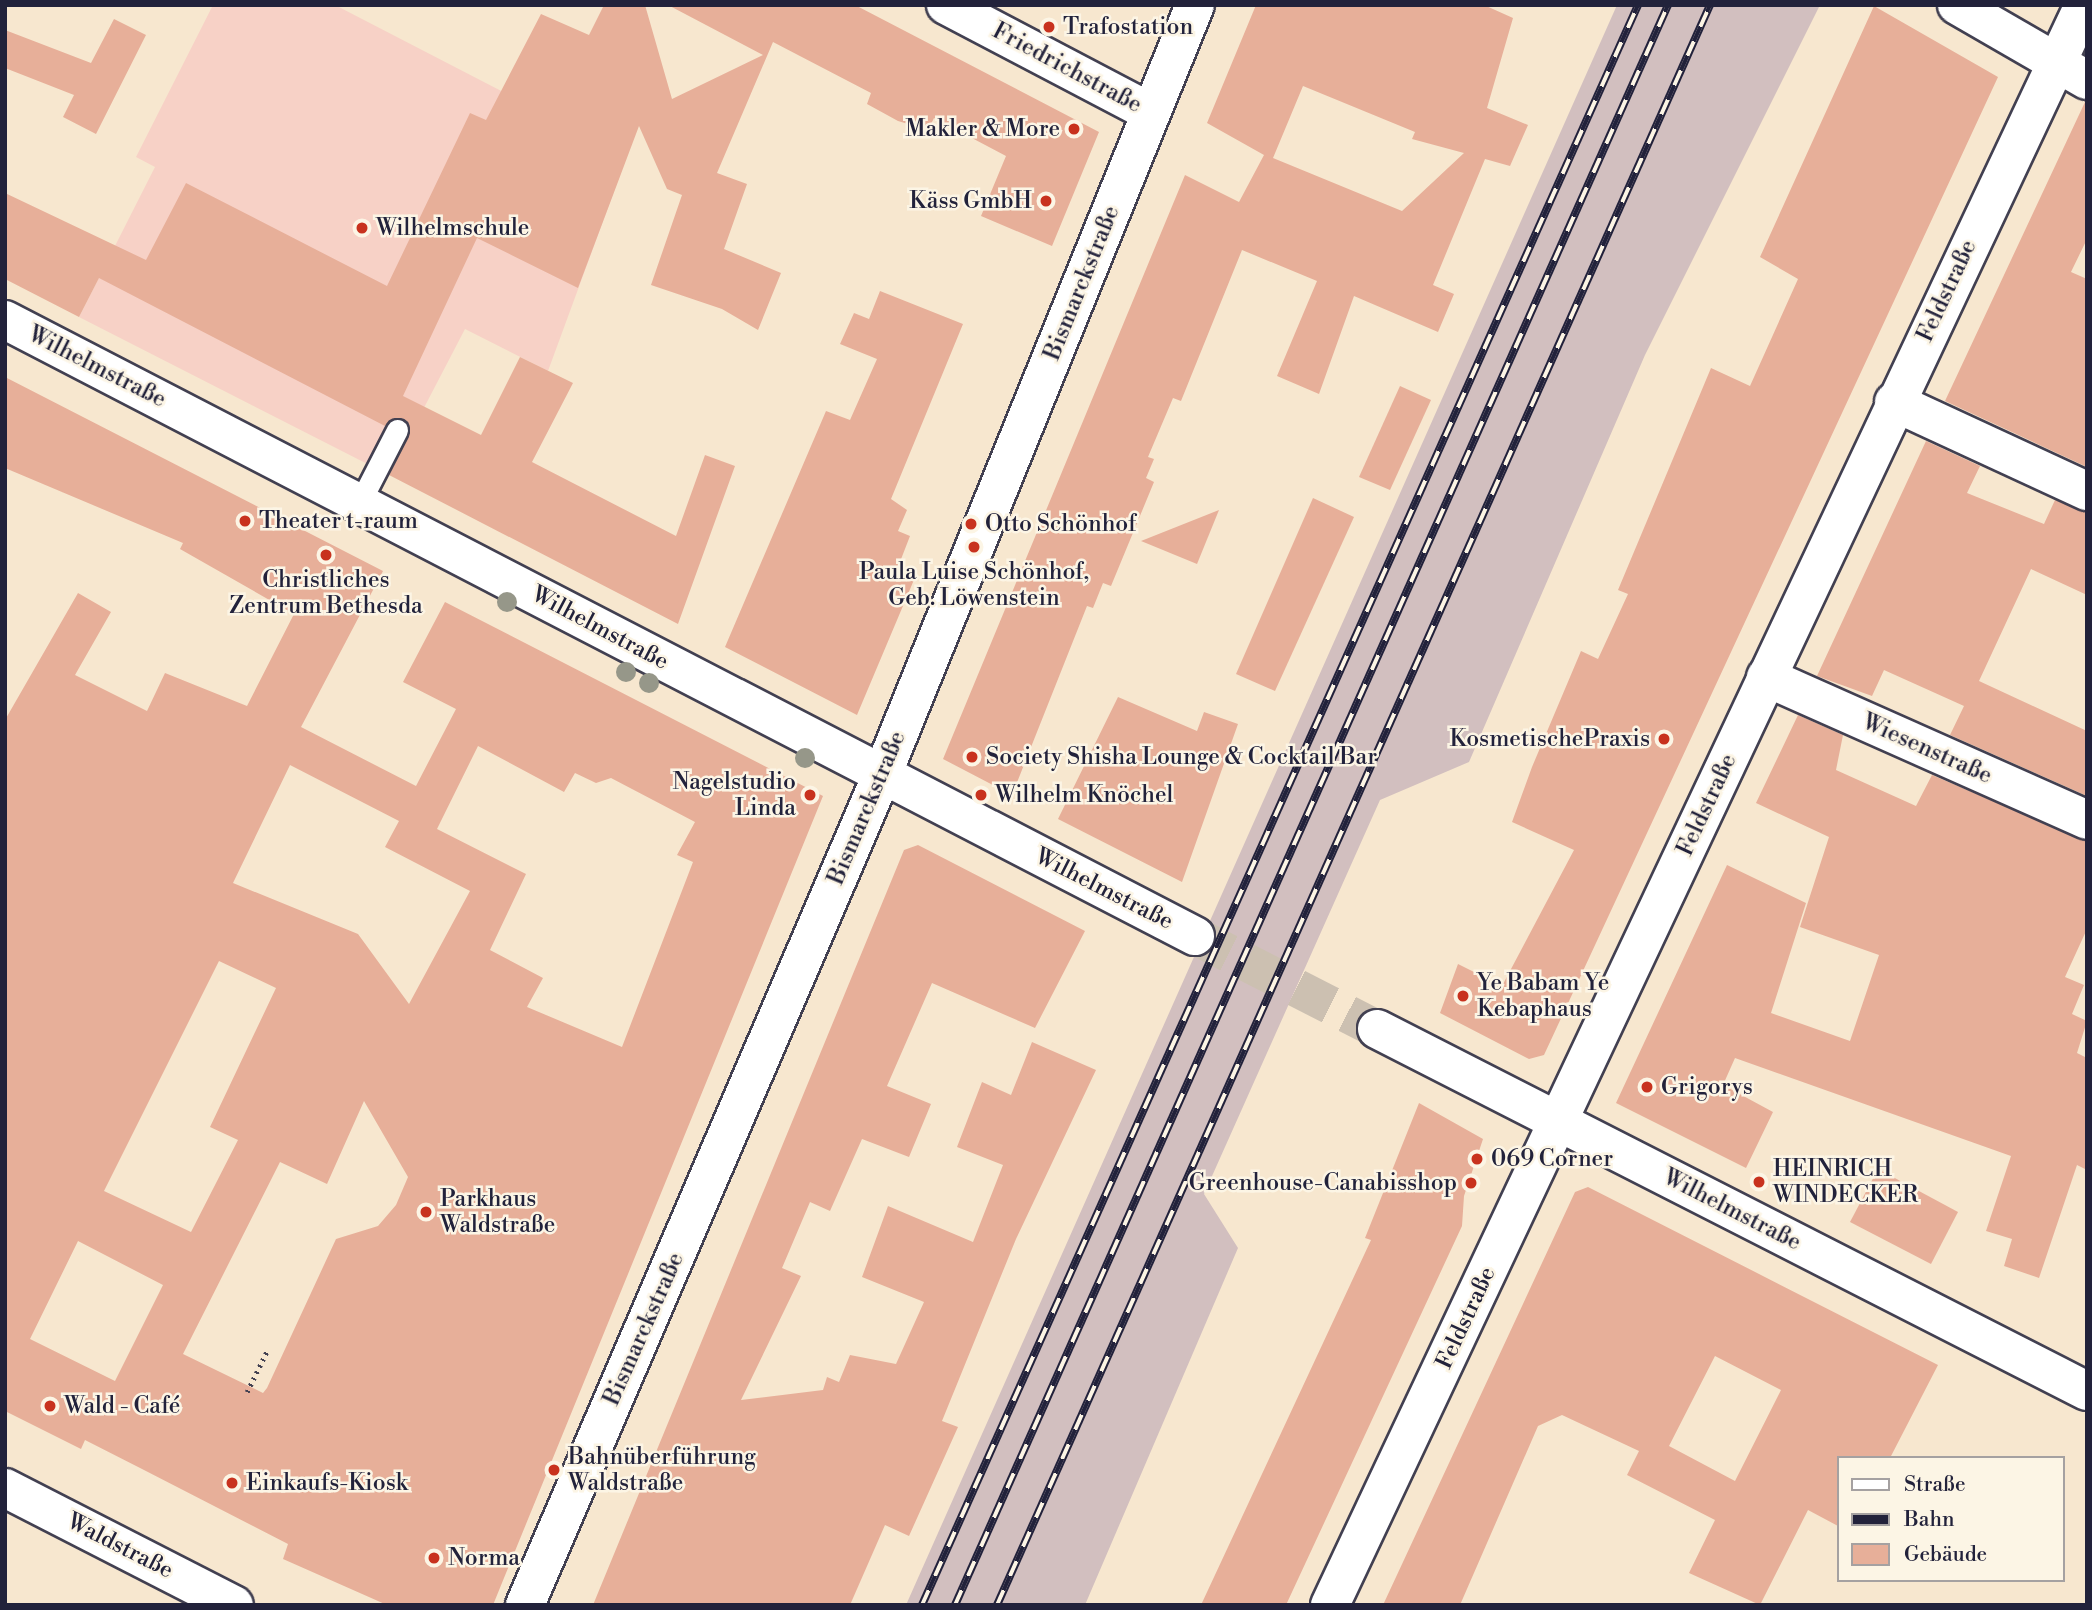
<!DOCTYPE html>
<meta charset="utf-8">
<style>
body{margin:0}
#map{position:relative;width:2092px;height:1610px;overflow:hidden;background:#f7e7cf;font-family:"Libre Bodoni",serif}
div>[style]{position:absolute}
.built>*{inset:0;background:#f7d1c6}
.industrial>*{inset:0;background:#d2bfbf}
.building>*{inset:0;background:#e7af99}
.street-tunnel>*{height:38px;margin-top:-19px;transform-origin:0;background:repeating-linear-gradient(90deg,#ccc0b1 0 38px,transparent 0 57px)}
.path>*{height:4.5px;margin-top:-2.25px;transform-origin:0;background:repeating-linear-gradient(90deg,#424051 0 2px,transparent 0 7px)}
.roads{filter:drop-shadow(2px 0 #424051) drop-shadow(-2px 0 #424051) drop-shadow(0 2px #424051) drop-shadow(0 -2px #424051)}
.lane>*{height:21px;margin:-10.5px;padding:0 10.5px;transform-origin:10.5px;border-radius:10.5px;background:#fff}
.street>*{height:38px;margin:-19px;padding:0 19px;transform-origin:19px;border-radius:19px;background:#fff}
.secondary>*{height:38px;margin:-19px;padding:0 19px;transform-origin:19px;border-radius:19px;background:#fff}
.rail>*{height:8px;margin-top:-4px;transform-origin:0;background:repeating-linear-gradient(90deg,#fcf5e5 0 16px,#22223b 0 32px);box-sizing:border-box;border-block:2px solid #22223b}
.trees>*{width:20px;height:20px;margin:-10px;border-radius:50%;background:#969789}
.dots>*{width:19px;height:19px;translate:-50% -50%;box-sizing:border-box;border:4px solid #fcf5e5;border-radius:50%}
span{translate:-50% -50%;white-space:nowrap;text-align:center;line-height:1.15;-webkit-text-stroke:5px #fcf5e5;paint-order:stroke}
.poi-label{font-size:23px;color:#22223b}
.left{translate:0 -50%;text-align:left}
.right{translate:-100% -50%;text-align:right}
.street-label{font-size:23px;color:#22223b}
.frame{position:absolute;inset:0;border:7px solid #22223b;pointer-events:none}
.legend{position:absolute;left:1837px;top:1456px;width:228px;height:126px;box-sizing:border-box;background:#fcf5e5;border:2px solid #a5a1a1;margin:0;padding:9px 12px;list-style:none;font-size:21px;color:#22223b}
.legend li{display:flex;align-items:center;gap:14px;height:35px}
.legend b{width:35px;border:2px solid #a5a1a1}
</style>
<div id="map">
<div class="built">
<div style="clip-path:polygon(213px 5px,335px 5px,627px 156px,548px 371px,465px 329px,389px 475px,79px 317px,155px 167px,136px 157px)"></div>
</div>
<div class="industrial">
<div style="clip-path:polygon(1617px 5px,1820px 5px,1645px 355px,1469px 762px,1380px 800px,1204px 1194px,1238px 1248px,1085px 1605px,906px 1605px)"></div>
</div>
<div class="building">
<div style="clip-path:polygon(604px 5px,645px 5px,672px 99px,763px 55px,668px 5px,855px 5px,1099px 132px,1052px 246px,981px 216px,1006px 156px,934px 118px,928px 130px,898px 121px,867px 104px,871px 93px,773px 42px,717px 173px,747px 184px,724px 249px,781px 273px,758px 330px,722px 309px,651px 285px,682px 195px,667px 189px,639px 126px,578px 288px,477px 238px,403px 396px,481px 435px,520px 357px,573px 383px,532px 462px,676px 536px,705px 455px,735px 466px,678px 624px,389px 475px,409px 435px,402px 418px,385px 426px,99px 278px,79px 317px,5px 279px,5px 193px,146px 260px,186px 183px,387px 286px,470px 113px,486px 120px,541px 14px,589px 35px)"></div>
<div style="clip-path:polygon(evenodd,1256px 5px,1484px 5px,1513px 18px,1487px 108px,1528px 125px,1510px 166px,1485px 159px,1433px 285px,1454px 294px,1438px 332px,1354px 296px,1319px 394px,1277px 376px,1317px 281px,1242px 250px,1181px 401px,1173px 398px,1148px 457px,1154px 459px,1146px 478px,1154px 482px,1111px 586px,1103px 583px,1093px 608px,1087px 606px,1012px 795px,943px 759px,1185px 175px,1239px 202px,1264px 155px,1207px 123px,1256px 5px,1303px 86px,1415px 132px,1412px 139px,1464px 153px,1402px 211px,1273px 158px,1303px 86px)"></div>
<div style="clip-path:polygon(1874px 6px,1998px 77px,1544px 1055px,1529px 1059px,1440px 1013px,1458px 964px,1502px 986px,1574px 850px,1512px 822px,1532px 767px,1581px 651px,1598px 659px,1628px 594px,1618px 590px,1711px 368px,1750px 386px,1798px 279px,1760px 257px)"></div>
<div style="clip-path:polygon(114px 19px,146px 35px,96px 134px,63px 117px,74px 95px,5px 68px,5px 30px,91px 63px)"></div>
<div style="clip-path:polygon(2085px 102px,2087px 239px,2071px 272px,2087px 279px,2087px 467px,1945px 401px)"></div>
<div style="clip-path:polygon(880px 291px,963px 324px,891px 499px,907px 510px,898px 531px,910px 536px,898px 567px,916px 575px,857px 715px,725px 647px,826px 411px,850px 420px,877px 359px,840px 344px,854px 313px,869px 319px)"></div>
<div style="clip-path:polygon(evenodd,5px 377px,383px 571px,301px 727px,416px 786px,456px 709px,403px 682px,445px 602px,823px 796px,493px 1605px,387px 1605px,283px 1559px,288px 1544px,144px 1470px,85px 1440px,81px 1449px,5px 1411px,5px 720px,78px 593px,111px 612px,75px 675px,147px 711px,165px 673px,247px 706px,294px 614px,180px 549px,183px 543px,5px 468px,5px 377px,478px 746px,564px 792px,575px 773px,596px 783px,611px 778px,695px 822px,677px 855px,693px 862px,622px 1047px,527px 1007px,543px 978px,490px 950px,526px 874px,437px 829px,478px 746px,5px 377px,290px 765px,399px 821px,385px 847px,470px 891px,409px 1004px,358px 934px,233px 883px,290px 765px,5px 377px,219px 961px,276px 988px,210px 1127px,238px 1140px,191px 1232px,104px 1191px,219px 961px,5px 377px,364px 1101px,408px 1177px,396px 1205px,378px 1226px,336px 1239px,267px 1388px,263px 1393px,183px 1354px,280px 1162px,327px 1184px,364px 1101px,5px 377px,78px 1241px,163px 1285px,115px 1381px,30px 1339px,78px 1241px)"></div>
<div style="clip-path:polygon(1400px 386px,1431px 400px,1390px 490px,1359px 477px)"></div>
<div style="clip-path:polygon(1926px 441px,1980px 466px,1967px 493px,2044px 524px,2055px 500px,2087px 512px,2087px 595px,2031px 569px,1979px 681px,2087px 731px,2087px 796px,1950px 735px,1964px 706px,1884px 670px,1872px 696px,1817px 676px)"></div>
<div style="clip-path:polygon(1313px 498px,1354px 517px,1275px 691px,1236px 674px)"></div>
<div style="clip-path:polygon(1219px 510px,1197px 564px,1141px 541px)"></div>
<div style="clip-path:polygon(1118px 697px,1197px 731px,1204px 712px,1238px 724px,1182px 882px,1058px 819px)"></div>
<div style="clip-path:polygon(1798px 715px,1843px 735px,1836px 770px,1916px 806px,1932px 775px,2087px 841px,2087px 929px,2065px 977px,2084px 985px,2072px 1014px,2087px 1021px,2077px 1053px,2087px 1058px,2087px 1170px,2077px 1165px,2039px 1278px,2004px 1266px,2012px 1239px,1986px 1231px,2011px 1156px,1735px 1058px,1723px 1085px,1773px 1112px,1746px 1168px,1616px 1103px,1727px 865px,1806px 903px,1771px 1013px,1850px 1041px,1879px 955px,1800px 927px,1829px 837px,1756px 803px)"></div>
<div style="clip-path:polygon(918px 845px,1085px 931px,1035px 1028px,932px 983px,887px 1086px,931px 1104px,909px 1157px,862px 1139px,830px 1211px,810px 1202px,782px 1268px,801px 1276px,741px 1400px,823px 1390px,827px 1377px,839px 1382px,850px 1355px,896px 1364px,924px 1302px,862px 1277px,888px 1206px,973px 1242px,1003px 1165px,957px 1147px,982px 1082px,1011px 1095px,1032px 1042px,1096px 1070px,1016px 1239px,942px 1421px,958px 1427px,909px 1536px,885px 1525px,850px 1605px,593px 1605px,904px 850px)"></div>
<div style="clip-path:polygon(1419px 1103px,1483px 1139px,1464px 1196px,1462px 1226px,1286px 1605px,1201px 1605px,1371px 1240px,1365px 1238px)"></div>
<div style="clip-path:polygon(1878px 1169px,1958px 1212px,1931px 1264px,1850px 1222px)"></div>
<div style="clip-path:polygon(evenodd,1588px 1187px,1938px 1365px,1890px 1458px,1838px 1458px,1838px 1526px,1808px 1510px,1760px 1605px,1689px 1573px,1715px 1520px,1627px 1475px,1639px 1451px,1562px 1415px,1538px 1426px,1460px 1605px,1383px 1605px,1575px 1192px,1588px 1187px,1715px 1356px,1781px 1390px,1735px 1481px,1669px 1446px,1715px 1356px)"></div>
</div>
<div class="street-tunnel">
<div style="left:1195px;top:936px;width:204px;rotate:27.1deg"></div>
</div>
<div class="path">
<div style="left:247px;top:1392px;width:46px;rotate:-64deg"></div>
</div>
<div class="roads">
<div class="lane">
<div style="left:360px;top:502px;width:81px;rotate:-62.8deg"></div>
</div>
<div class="street">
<div style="left:946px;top:5px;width:230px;rotate:27.7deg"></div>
<div style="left:1957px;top:5px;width:150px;rotate:30deg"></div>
<div style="left:5px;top:320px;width:1340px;rotate:27.37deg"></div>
<div style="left:1894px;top:402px;width:213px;rotate:24.8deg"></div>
<div style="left:1766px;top:677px;width:351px;rotate:24deg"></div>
<div style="left:1377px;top:1029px;width:797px;rotate:27.02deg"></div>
<div style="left:525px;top:1605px;width:904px;rotate:-66.73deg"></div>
<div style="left:882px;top:775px;width:831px;rotate:-67.88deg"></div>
<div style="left:1330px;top:1605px;width:1769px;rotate:-64.77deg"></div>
</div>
<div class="secondary">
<div style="left:5px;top:1488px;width:257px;rotate:27.1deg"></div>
</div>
</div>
<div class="rail">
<div style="left:922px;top:1605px;width:1753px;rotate:-65.89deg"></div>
<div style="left:955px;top:1605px;width:1752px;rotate:-65.98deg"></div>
<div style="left:997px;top:1605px;width:1752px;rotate:-65.98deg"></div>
</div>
<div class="trees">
<div style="left:507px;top:602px"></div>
<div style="left:626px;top:672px"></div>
<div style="left:649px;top:683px"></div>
<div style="left:805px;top:758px"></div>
</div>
<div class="dots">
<div style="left:1049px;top:27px;background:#c8321e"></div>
<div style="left:1074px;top:129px;background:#c8321e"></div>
<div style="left:1046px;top:201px;background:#c8321e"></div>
<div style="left:362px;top:228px;background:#c8321e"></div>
<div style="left:245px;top:521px;background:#c8321e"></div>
<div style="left:971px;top:524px;background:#c8321e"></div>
<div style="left:974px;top:547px;background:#c8321e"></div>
<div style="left:326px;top:555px;background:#c8321e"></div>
<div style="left:1664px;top:739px;background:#c8321e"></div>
<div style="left:972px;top:757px;background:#c8321e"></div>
<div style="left:810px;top:795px;background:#c8321e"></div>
<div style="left:981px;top:795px;background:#c8321e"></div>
<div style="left:1463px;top:996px;background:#c8321e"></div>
<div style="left:1647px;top:1087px;background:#c8321e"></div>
<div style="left:1477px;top:1159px;background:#c8321e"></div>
<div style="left:1759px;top:1182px;background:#c8321e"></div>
<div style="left:1471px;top:1183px;background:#c8321e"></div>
<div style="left:426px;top:1212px;background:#c8321e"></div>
<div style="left:50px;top:1406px;background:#c8321e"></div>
<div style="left:554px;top:1470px;background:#c8321e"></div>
<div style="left:232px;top:1483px;background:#c8321e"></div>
<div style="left:434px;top:1558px;background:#c8321e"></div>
</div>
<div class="poi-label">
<span class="left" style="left:1063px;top:27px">Trafostation</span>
<span class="right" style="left:1060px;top:129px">Makler &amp; More</span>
<span class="right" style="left:1032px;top:201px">Käss GmbH</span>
<span class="left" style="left:376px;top:228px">Wilhelmschule</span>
<span class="left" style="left:259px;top:521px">Theater t-raum</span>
<span class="left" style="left:985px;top:524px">Otto Schönhof</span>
<span style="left:974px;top:585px">Paula Luise Schönhof,<br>Geb. Löwenstein</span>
<span style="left:326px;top:593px">Christliches<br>Zentrum Bethesda</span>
<span class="right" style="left:1650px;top:739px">KosmetischePraxis</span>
<span class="left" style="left:986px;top:757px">Society Shisha Lounge &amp; Cocktail Bar</span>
<span class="right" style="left:796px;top:795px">Nagelstudio<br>Linda</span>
<span class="left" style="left:995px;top:795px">Wilhelm Knöchel</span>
<span class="left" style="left:1477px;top:996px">Ye Babam Ye<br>Kebaphaus</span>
<span class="left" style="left:1661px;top:1087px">Grigorys</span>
<span class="left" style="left:1491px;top:1159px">069 Corner</span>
<span class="left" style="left:1773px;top:1182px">HEINRICH<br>WINDECKER</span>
<span class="right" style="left:1457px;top:1183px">Greenhouse-Canabisshop</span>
<span class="left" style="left:440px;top:1212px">Parkhaus<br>Waldstraße</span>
<span class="left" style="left:64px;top:1406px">Wald - Café</span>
<span class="left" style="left:568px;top:1470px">Bahnüberführung<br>Waldstraße</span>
<span class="left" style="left:246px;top:1483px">Einkaufs-Kiosk</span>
<span class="left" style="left:448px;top:1558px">Norma</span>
</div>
<div class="street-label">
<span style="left:1067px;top:68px;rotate:28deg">Friedrichstraße</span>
<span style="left:1082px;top:283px;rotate:-68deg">Bismarckstraße</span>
<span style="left:1947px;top:291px;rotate:-65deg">Feldstraße</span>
<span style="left:97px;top:367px;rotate:27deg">Wilhelmstraße</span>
<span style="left:600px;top:628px;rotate:28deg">Wilhelmstraße</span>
<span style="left:1927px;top:749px;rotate:24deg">Wiesenstraße</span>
<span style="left:1707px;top:805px;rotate:-65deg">Feldstraße</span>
<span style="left:867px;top:808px;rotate:-67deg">Bismarckstraße</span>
<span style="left:1104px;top:889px;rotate:27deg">Wilhelmstraße</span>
<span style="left:1732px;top:1210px;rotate:27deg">Wilhelmstraße</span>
<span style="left:1466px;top:1318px;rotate:-65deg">Feldstraße</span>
<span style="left:644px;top:1329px;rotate:-66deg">Bismarckstraße</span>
<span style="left:120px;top:1546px;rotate:27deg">Waldstraße</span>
</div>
<div class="frame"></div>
<ul class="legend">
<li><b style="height:9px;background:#fff"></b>Straße</li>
<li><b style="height:9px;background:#22223b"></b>Bahn</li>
<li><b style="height:19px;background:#e7af99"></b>Gebäude</li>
</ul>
</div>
